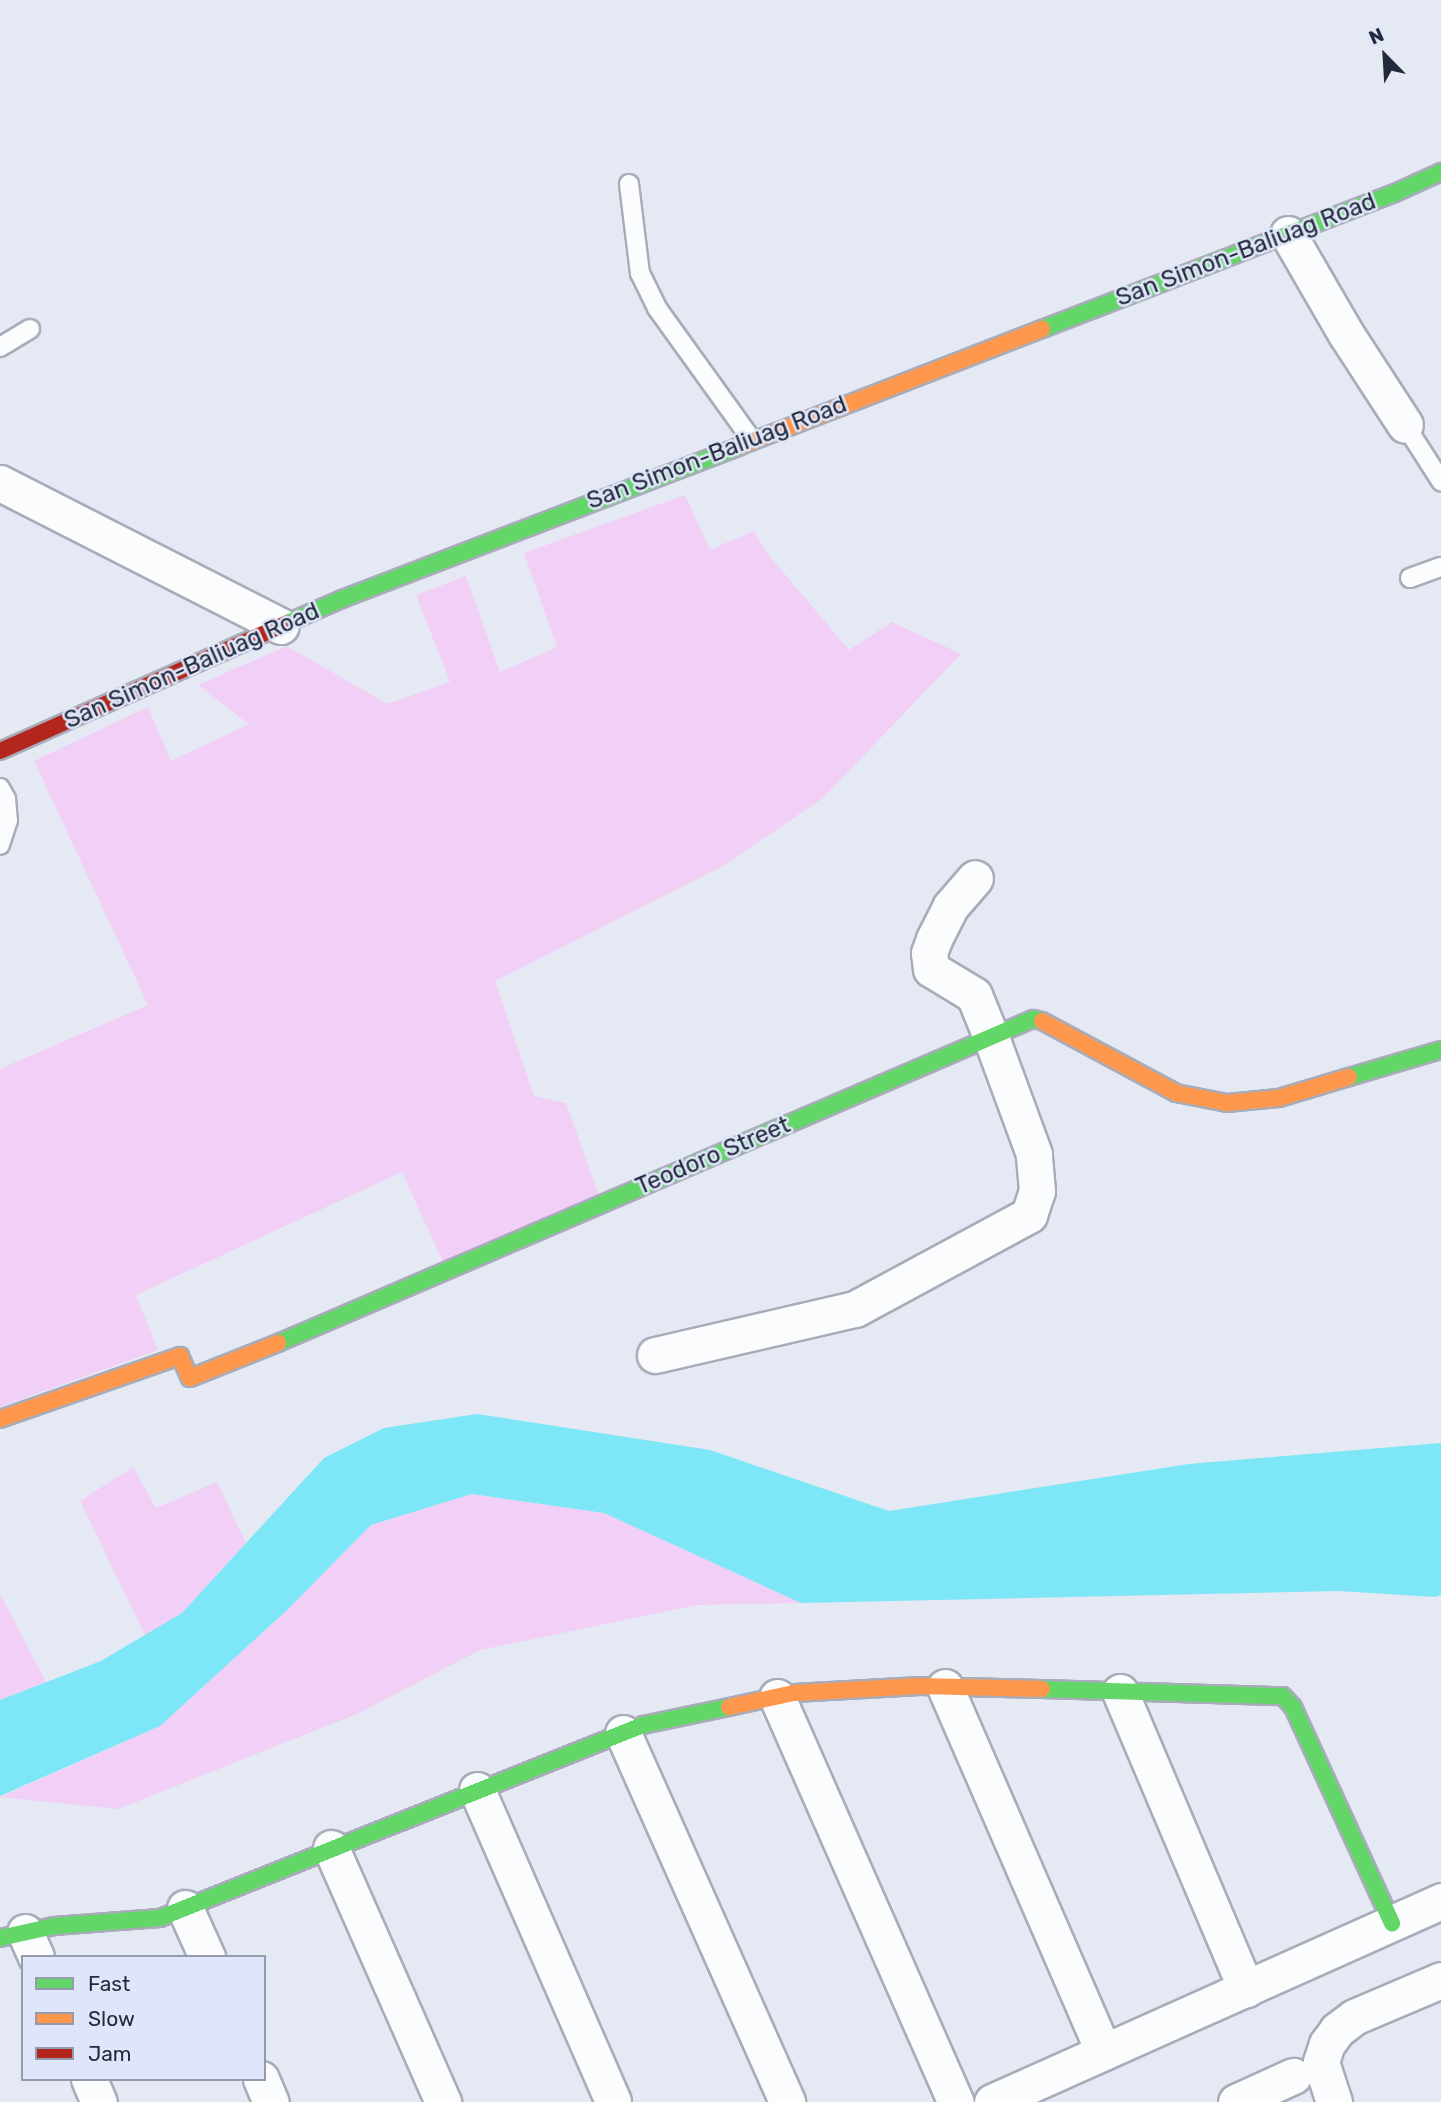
<!DOCTYPE html>
<style>
body{margin:0}
#map{position:relative;width:1441px;height:2102px;overflow:hidden;background:#e5e9f3;font-family:Rubik,sans-serif}
div>[style]{position:absolute}
.green>*{inset:0;background:#f2cff6}
.water>*{inset:0;background:#7de6f7}
.roads{filter:drop-shadow(2px 0 #a8acb9) drop-shadow(-2px 0 #a8acb9) drop-shadow(0 2px #a8acb9) drop-shadow(0 -2px #a8acb9)}
.lane>*{height:18px;margin:-9px;padding:0 9px;transform-origin:9px;border-radius:9px;background:#fbfcfd}
.street>*{height:35px;margin:-17.5px;padding:0 17.5px;transform-origin:17.5px;border-radius:17.5px;background:#fbfcfd}
.fast>*{height:16px;margin:-8px;padding:0 8px;transform-origin:8px;border-radius:8px;background:#63d668}
.slow>*{height:16px;margin:-8px;padding:0 8px;transform-origin:8px;border-radius:8px;background:#ff974d}
.jam>*{height:16px;margin:-8px;padding:0 8px;transform-origin:8px;border-radius:8px;background:#b3261e}
span{translate:-50% -50%;white-space:nowrap;text-align:center;line-height:1.15;-webkit-text-stroke:5px #dfe6f9;paint-order:stroke}
.street-label{font-size:24px;color:#232a3b}
.legend{position:absolute;left:21px;top:1955px;width:245px;height:126px;box-sizing:border-box;background:#dfe6f9;border:2px solid #949bad;margin:0;padding:9px 12px;list-style:none;font-size:21px;color:#232a3b}
.legend li{display:flex;align-items:center;gap:14px;height:35px}
.legend b{width:35px;border:2px solid #949bad}
.north{position:absolute;left:1350px;top:21px;width:70px;height:70px;-webkit-text-stroke:5px #dfe6f9;paint-order:stroke;rotate:336deg;font-size:19px;font-weight:700;line-height:28px;text-align:center;color:#232a3b}
.north::after{content:'';display:block;margin:auto;width:24px;height:32px;background:#232a3b;clip-path:polygon(50% 0,100% 100%,50% 72%,0 100%)}
</style>
<div id="map">
<div class="green">
<div style="clip-path:polygon(685px 495px,710px 550px,754px 531px,766px 552px,849px 650px,892px 622px,961px 654px,823px 798px,723px 866px,495px 981px,534px 1096px,566px 1103px,599px 1196px,443px 1262px,402px 1172px,136px 1295px,158px 1350px,0 1407px,0 1069px,148px 1005px,34px 761px,148px 707px,171px 761px,249px 724px,198px 685px,287px 646px,387px 704px,450px 682px,416px 595px,466px 576px,500px 672px,557px 647px,524px 553px)"></div>
<div style="clip-path:polygon(133px 1467px,156px 1508px,217px 1482px,246px 1543px,182px 1613px,145px 1635px,80px 1501px)"></div>
<div style="clip-path:polygon(472px 1494px,604px 1513px,801px 1603px,697px 1605px,480px 1650px,359px 1713px,118px 1809px,0 1797px,160px 1726px,286px 1611px,371px 1525px)"></div>
<div style="clip-path:polygon(0 1594px,46px 1682px,0 1700px)"></div>
</div>
<div class="water">
<div style="clip-path:polygon(477px 1414px,710px 1450px,889px 1511px,1189px 1464px,1441px 1443px,1441px 1595px,1435px 1597px,1338px 1591px,801px 1603px,604px 1513px,472px 1494px,371px 1525px,286px 1611px,160px 1726px,0 1796px,0 1700px,101px 1661px,182px 1613px,324px 1458px,384px 1428px)"></div>
</div>
<div class="roads">
<div class="lane">
<div style="left:629px;top:184px;width:90px;rotate:83deg"></div>
<div style="left:640px;top:273px;width:39px;rotate:64deg"></div>
<div style="left:657px;top:308px;width:161px;rotate:54.3deg"></div>
<div style="left:0;top:347px;width:35px;rotate:-31deg"></div>
<div style="left:1405px;top:425px;width:67px;rotate:57.3deg"></div>
<div style="left:1410px;top:578px;width:33px;rotate:-20deg"></div>
<div style="left:0;top:788px;width:13px;rotate:61deg"></div>
<div style="left:6px;top:799px;width:21px;rotate:85deg"></div>
<div style="left:8px;top:820px;width:26px;rotate:108deg"></div>
</div>
<div class="street">
<div style="left:1288px;top:234px;width:116px;rotate:59.9deg"></div>
<div style="left:1346px;top:334px;width:108px;rotate:57deg"></div>
<div style="left:0;top:483px;width:315px;rotate:27deg"></div>
<div style="left:655px;top:1355px;width:205px;rotate:-13deg"></div>
<div style="left:855px;top:1309px;width:198px;rotate:-28.4deg"></div>
<div style="left:1029px;top:1215px;width:25px;rotate:-72deg"></div>
<div style="left:1037px;top:1191px;width:37px;rotate:-95deg"></div>
<div style="left:1034px;top:1154px;width:125px;rotate:-110.2deg"></div>
<div style="left:991px;top:1037px;width:45px;rotate:-112deg"></div>
<div style="left:974px;top:995px;width:50px;rotate:-148.8deg"></div>
<div style="left:931px;top:969px;width:16px;rotate:-97deg"></div>
<div style="left:929px;top:953px;width:15px;rotate:-70deg"></div>
<div style="left:934px;top:939px;width:36px;rotate:-63deg"></div>
<div style="left:950px;top:907px;width:38px;rotate:-49deg"></div>
<div style="left:945px;top:1687px;width:398px;rotate:66.5deg"></div>
<div style="left:1120px;top:1692px;width:323px;rotate:67deg"></div>
<div style="left:777px;top:1697px;width:443px;rotate:66.2deg"></div>
<div style="left:623px;top:1733px;width:404px;rotate:66deg"></div>
<div style="left:477px;top:1790px;width:340px;rotate:66.4deg"></div>
<div style="left:331px;top:1848px;width:278px;rotate:66.2deg"></div>
<div style="left:185px;top:1908px;width:54px;rotate:65.8deg"></div>
<div style="left:25px;top:1932px;width:27px;rotate:66deg"></div>
<div style="left:89px;top:2079px;width:25px;rotate:67deg"></div>
<div style="left:261px;top:2079px;width:25px;rotate:67deg"></div>
<div style="left:992px;top:2102px;width:492px;rotate:-24.1deg"></div>
<div style="left:1236px;top:2102px;width:63px;rotate:-24.5deg"></div>
<div style="left:1334px;top:2102px;width:42px;rotate:-108deg"></div>
<div style="left:1321px;top:2062px;width:19px;rotate:-72deg"></div>
<div style="left:1327px;top:2044px;width:17px;rotate:-54deg"></div>
<div style="left:1337px;top:2030px;width:21px;rotate:-37deg"></div>
<div style="left:1354px;top:2017px;width:95px;rotate:-23deg"></div>
</div>
<div class="fast">
<div style="left:1042px;top:329px;width:378px;rotate:-21.1deg"></div>
<div style="left:1395px;top:193px;width:51px;rotate:-24.5deg"></div>
<div style="left:287px;top:623px;width:60px;rotate:-23.6deg"></div>
<div style="left:342px;top:599px;width:426px;rotate:-21deg"></div>
<div style="left:1349px;top:1077px;width:96px;rotate:-16.4deg"></div>
<div style="left:278px;top:1343px;width:822px;rotate:-23.23deg"></div>
<div style="left:1033px;top:1019px;width:9px;rotate:13deg"></div>
<div style="left:1042px;top:1689px;width:241px;rotate:1.7deg"></div>
<div style="left:1283px;top:1696px;width:15px;rotate:48deg"></div>
<div style="left:1293px;top:1707px;width:238px;rotate:65.4deg"></div>
<div style="left:0;top:1938px;width:55px;rotate:-12.5deg"></div>
<div style="left:54px;top:1926px;width:106px;rotate:-4.3deg"></div>
<div style="left:160px;top:1918px;width:520px;rotate:-21.78deg"></div>
<div style="left:643px;top:1725px;width:88px;rotate:-11.8deg"></div>
</div>
<div class="slow">
<div style="left:740px;top:446px;width:324px;rotate:-21.2deg"></div>
<div style="left:1042px;top:1021px;width:152px;rotate:28.2deg"></div>
<div style="left:1176px;top:1093px;width:52px;rotate:11.1deg"></div>
<div style="left:1227px;top:1103px;width:52px;rotate:-5.5deg"></div>
<div style="left:1279px;top:1098px;width:73px;rotate:-16.7deg"></div>
<div style="left:0;top:1419px;width:191px;rotate:-19.3deg"></div>
<div style="left:180px;top:1356px;width:24px;rotate:66deg"></div>
<div style="left:190px;top:1378px;width:95px;rotate:-21.7deg"></div>
<div style="left:729px;top:1707px;width:66px;rotate:-12.2deg"></div>
<div style="left:794px;top:1693px;width:126px;rotate:-3.2deg"></div>
<div style="left:920px;top:1686px;width:122px;rotate:1.4deg"></div>
</div>
<div class="jam">
<div style="left:0;top:751px;width:314px;rotate:-24deg"></div>
</div>
</div>
<div class="street-label">
<span style="left:1246px;top:250px;rotate:-21deg">San Simon-Baliuag Road</span>
<span style="left:717px;top:453px;rotate:-21deg">San Simon-Baliuag Road</span>
<span style="left:192px;top:666px;rotate:-24deg">San Simon-Baliuag Road</span>
<span style="left:713px;top:1156px;rotate:-23deg">Teodoro Street</span>
</div>
<ul class="legend">
<li><b style="height:9px;background:#63d668"></b>Fast</li>
<li><b style="height:9px;background:#ff974d"></b>Slow</li>
<li><b style="height:9px;background:#b3261e"></b>Jam</li>
</ul>
<div class="north">N</div>
</div>
